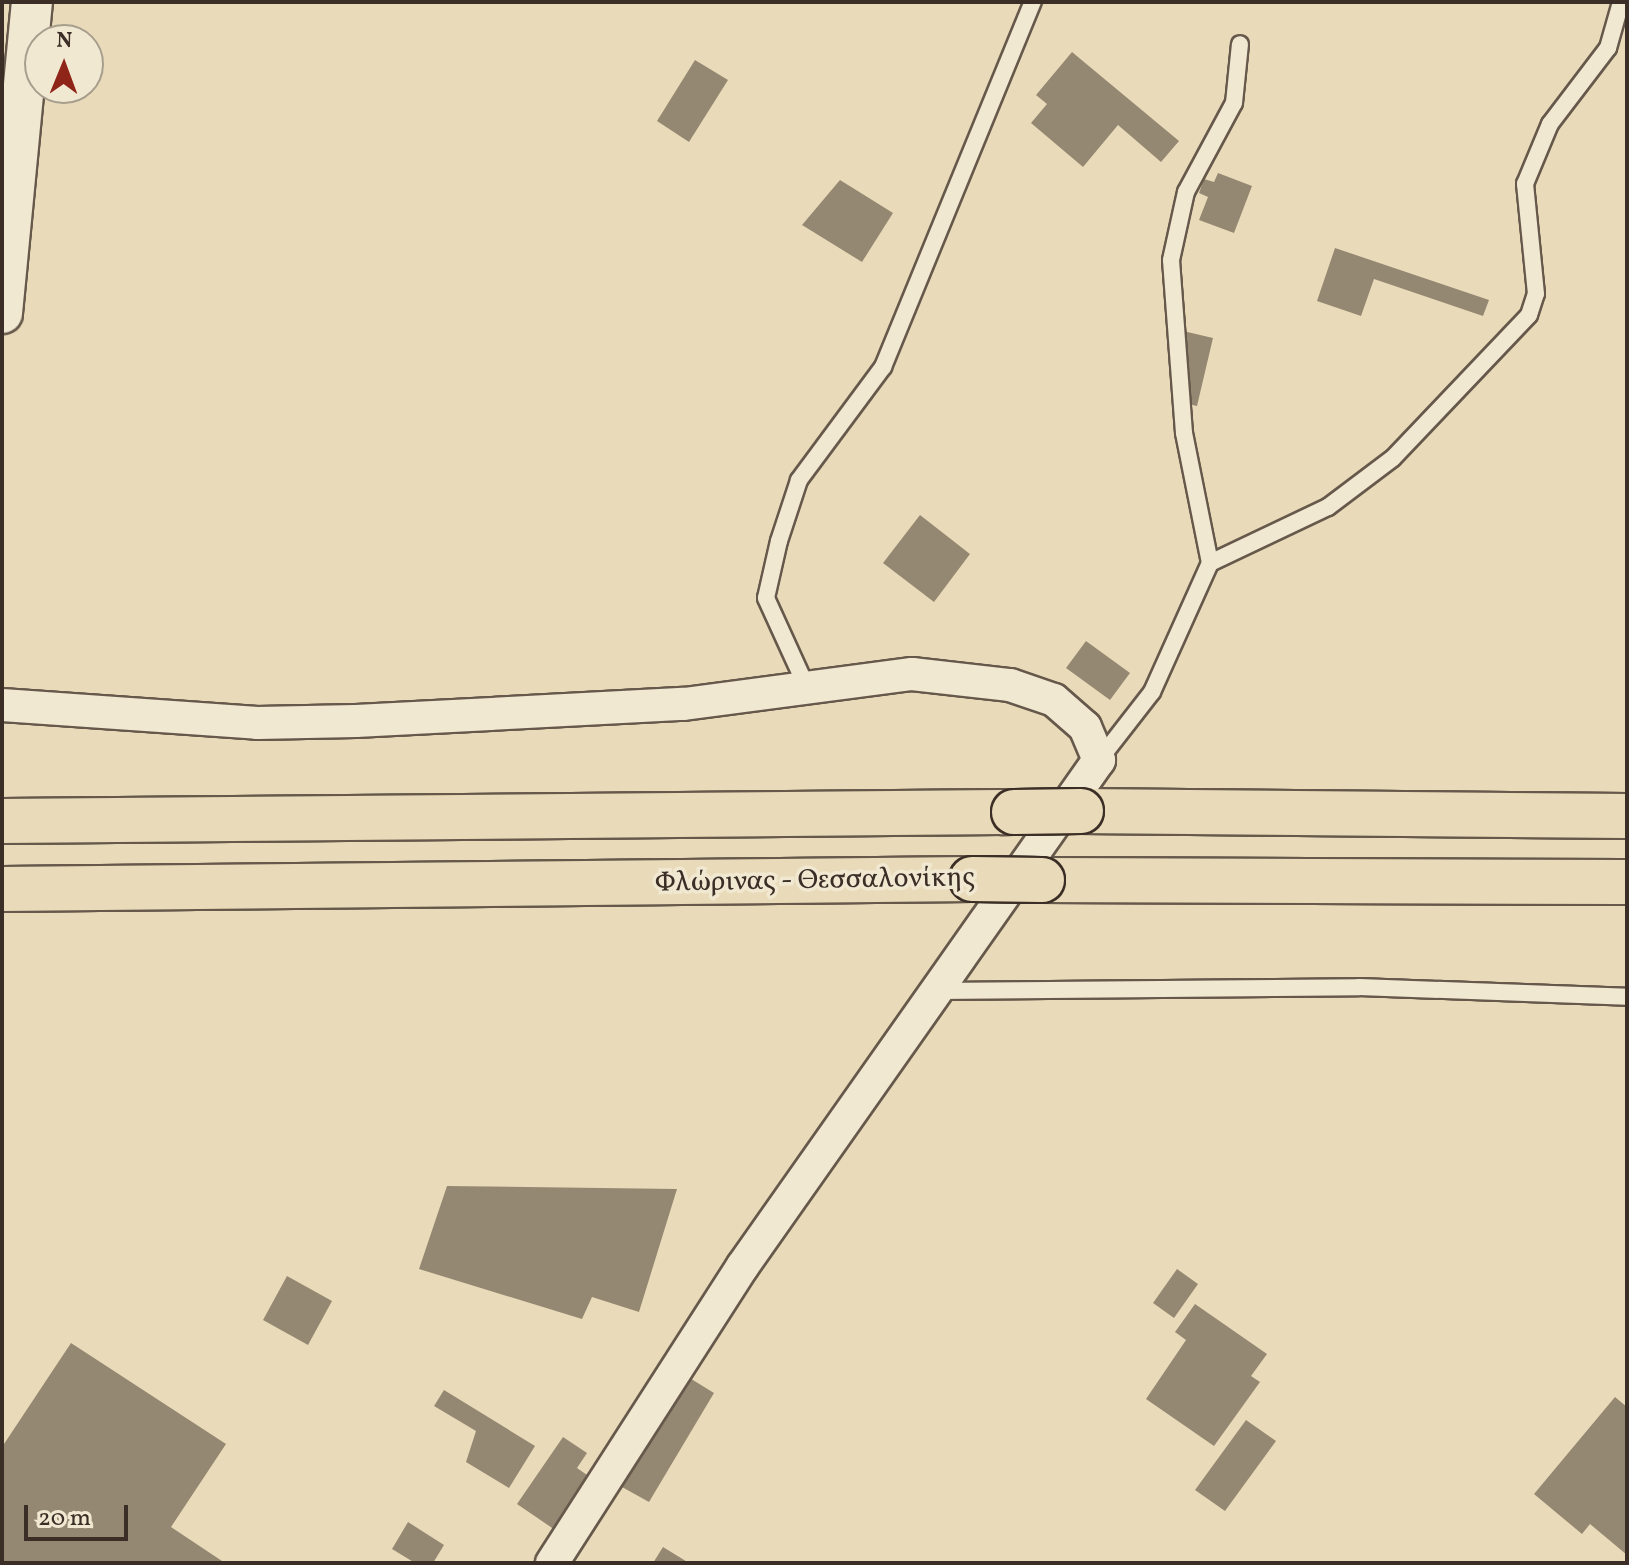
<!DOCTYPE html>
<meta charset="utf-8">
<style>
body{margin:0}
#map{position:relative;width:1629px;height:1565px;overflow:hidden;background:#e9dbb9;font-family:Vollkorn,serif}
div>[style]{position:absolute}
.building>*{inset:0;background:#958872}
.roads{filter:drop-shadow(2px 0 #66594b) drop-shadow(-2px 0 #66594b) drop-shadow(0 2px #66594b) drop-shadow(0 -2px #66594b)}
.service>*{height:16px;margin:-8px;padding:0 8px;transform-origin:8px;border-radius:8px;background:#f1e8d2}
.minor>*{height:32px;margin:-16px;padding:0 16px;transform-origin:16px;border-radius:16px;background:#f1e8d2}
.tertiary>*{height:40px;margin:-20px;padding:0 20px;transform-origin:20px;border-radius:20px;background:#f1e8d2}
.primary>*{height:44px;margin:-22px;padding:0 22px;transform-origin:22px;border-radius:22px;background:#e9dbb9}
.bridges{filter:drop-shadow(2px 0 #3b2e26) drop-shadow(-2px 0 #3b2e26) drop-shadow(0 2px #3b2e26) drop-shadow(0 -2px #3b2e26)}
.primary-bridge>*{height:44px;margin:-22px;padding:0 22px;transform-origin:22px;border-radius:22px;background:#e9dbb9}
span{translate:-50% -50%;white-space:nowrap;text-align:center;line-height:1.15;-webkit-text-stroke:7px #f1e8d2;paint-order:stroke}
.street-label{font-size:28px;color:#3b2e26}
.frame{position:absolute;inset:0;border:4px solid #3b2e26;pointer-events:none}
.north{position:absolute;left:24px;top:24px;width:80px;height:80px;box-sizing:border-box;background:#f1e8d2;border:2px solid #a89e8d;border-radius:50%;rotate:1deg;font-size:22px;font-weight:700;line-height:32px;text-align:center;color:#3b2e26}
.north::after{content:'';display:block;margin:auto;width:28px;height:36px;background:#8f2418;clip-path:polygon(50% 0,100% 100%,50% 72%,0 100%)}
.scale{position:absolute;left:24px;top:1505px;width:104px;height:36px;box-sizing:border-box;border:4px solid #3b2e26;border-top:0;padding-left:10px;font-size:24px;line-height:28px;white-space:nowrap;color:#3b2e26;-webkit-text-stroke:6px #f1e8d2;paint-order:stroke}
</style>
<div id="map">
<div class="building">
<div style="clip-path:polygon(1072px 52px,1179px 141px,1161px 162px,1118px 125px,1083px 167px,1031px 123px,1047px 104px,1036px 95px)"></div>
<div style="clip-path:polygon(695px 60px,728px 80px,689px 142px,657px 121px)"></div>
<div style="clip-path:polygon(1218px 173px,1252px 186px,1234px 233px,1199px 220px,1208px 197px,1199px 193px,1204px 179px,1214px 182px)"></div>
<div style="clip-path:polygon(840px 180px,893px 213px,862px 262px,802px 225px)"></div>
<div style="clip-path:polygon(1335px 248px,1489px 300px,1483px 316px,1374px 279px,1361px 316px,1317px 301px)"></div>
<div style="clip-path:polygon(1183px 331px,1213px 338px,1197px 406px,1183px 403px,1190px 370px,1176px 366px)"></div>
<div style="clip-path:polygon(920px 515px,970px 554px,934px 602px,883px 563px)"></div>
<div style="clip-path:polygon(1086px 641px,1130px 673px,1110px 700px,1066px 668px)"></div>
<div style="clip-path:polygon(447px 1186px,677px 1189px,639px 1312px,592px 1297px,582px 1319px,419px 1269px)"></div>
<div style="clip-path:polygon(1177px 1269px,1198px 1284px,1174px 1318px,1153px 1303px)"></div>
<div style="clip-path:polygon(287px 1276px,332px 1301px,308px 1345px,263px 1320px)"></div>
<div style="clip-path:polygon(1195px 1304px,1267px 1354px,1251px 1376px,1260px 1382px,1214px 1446px,1146px 1399px,1186px 1340px,1175px 1332px)"></div>
<div style="clip-path:polygon(71px 1343px,226px 1444px,171px 1527px,225px 1563px,2px 1563px,2px 1447px)"></div>
<div style="clip-path:polygon(688px 1377px,714px 1393px,649px 1502px,622px 1487px)"></div>
<div style="clip-path:polygon(444px 1390px,535px 1446px,509px 1488px,466px 1462px,476px 1431px,434px 1406px)"></div>
<div style="clip-path:polygon(1615px 1397px,1627px 1407px,1627px 1555px,1590px 1524px,1582px 1534px,1534px 1494px)"></div>
<div style="clip-path:polygon(1246px 1420px,1276px 1441px,1225px 1511px,1195px 1490px)"></div>
<div style="clip-path:polygon(563px 1437px,587px 1453px,577px 1468px,597px 1482px,561px 1534px,517px 1504px)"></div>
<div style="clip-path:polygon(408px 1522px,444px 1545px,433px 1563px,415px 1563px,392px 1549px)"></div>
<div style="clip-path:polygon(663px 1547px,689px 1563px,653px 1563px)"></div>
</div>
<div class="roads">
<div class="service">
<div style="left:1210px;top:563px;width:131px;rotate:-25.4deg"></div>
<div style="left:1328px;top:507px;width:81px;rotate:-37deg"></div>
<div style="left:1393px;top:458px;width:197px;rotate:-46.4deg"></div>
<div style="left:1529px;top:315px;width:22px;rotate:-72deg"></div>
<div style="left:1536px;top:294px;width:111px;rotate:-95.7deg"></div>
<div style="left:1525px;top:184px;width:65px;rotate:-67.4deg"></div>
<div style="left:1550px;top:124px;width:96px;rotate:-52.7deg"></div>
<div style="left:1608px;top:48px;width:48px;rotate:-74.2deg"></div>
<div style="left:807px;top:688px;width:99px;rotate:-114.5deg"></div>
<div style="left:766px;top:598px;width:58px;rotate:-77.2deg"></div>
<div style="left:779px;top:541px;width:64px;rotate:-71.8deg"></div>
<div style="left:799px;top:480px;width:141px;rotate:-53.4deg"></div>
<div style="left:883px;top:367px;width:395px;rotate:-67.7deg"></div>
<div style="left:1099px;top:760px;width:86px;rotate:-52.1deg"></div>
<div style="left:1152px;top:692px;width:141px;rotate:-65.8deg"></div>
<div style="left:1210px;top:563px;width:133px;rotate:-101.3deg"></div>
<div style="left:1184px;top:433px;width:173px;rotate:-94.3deg"></div>
<div style="left:1171px;top:260px;width:70px;rotate:-77.6deg"></div>
<div style="left:1186px;top:192px;width:101px;rotate:-61.7deg"></div>
<div style="left:1234px;top:103px;width:59px;rotate:-84.2deg"></div>
<div style="left:936px;top:991px;width:423px;rotate:-0.5deg"></div>
<div style="left:1359px;top:987px;width:268px;rotate:2.1deg"></div>
</div>
<div class="minor">
<div style="left:2px;top:705px;width:256px;rotate:4deg"></div>
<div style="left:257px;top:723px;width:99px;rotate:-1.2deg"></div>
<div style="left:356px;top:721px;width:328px;rotate:-3deg"></div>
<div style="left:684px;top:704px;width:230px;rotate:-7.5deg"></div>
<div style="left:912px;top:674px;width:99px;rotate:6.4deg"></div>
<div style="left:1010px;top:685px;width:46px;rotate:18.8deg"></div>
<div style="left:1054px;top:700px;width:41px;rotate:41.1deg"></div>
<div style="left:1085px;top:727px;width:36px;rotate:67deg"></div>
<div style="left:1099px;top:760px;width:620px;rotate:125.15deg"></div>
<div style="left:742px;top:1267px;width:352px;rotate:122.7deg"></div>
</div>
<div class="tertiary">
<div style="left:2px;top:313px;width:312px;rotate:-84.5deg"></div>
</div>
<div class="primary">
<div style="left:1081px;top:811px;width:546px;rotate:0.52deg"></div>
<div style="left:2px;top:821px;width:1012px;rotate:-0.51deg"></div>
<div style="left:1042px;top:880px;width:585px;rotate:0.2deg"></div>
<div style="left:2px;top:889px;width:970px;rotate:-0.59deg"></div>
</div>
</div>
<div class="bridges">
<div class="primary-bridge">
<div style="left:1014px;top:812px;width:67px;rotate:-0.9deg"></div>
<div style="left:972px;top:879px;width:70px;rotate:0.8deg"></div>
</div>
</div>
<div class="street-label">
<span style="left:815px;top:881px;rotate:-1deg">Φλώρινας - Θεσσαλονίκης</span>
</div>
<div class="frame"></div>
<div class="north">N</div>
<div class="scale">20 m</div>
</div>
